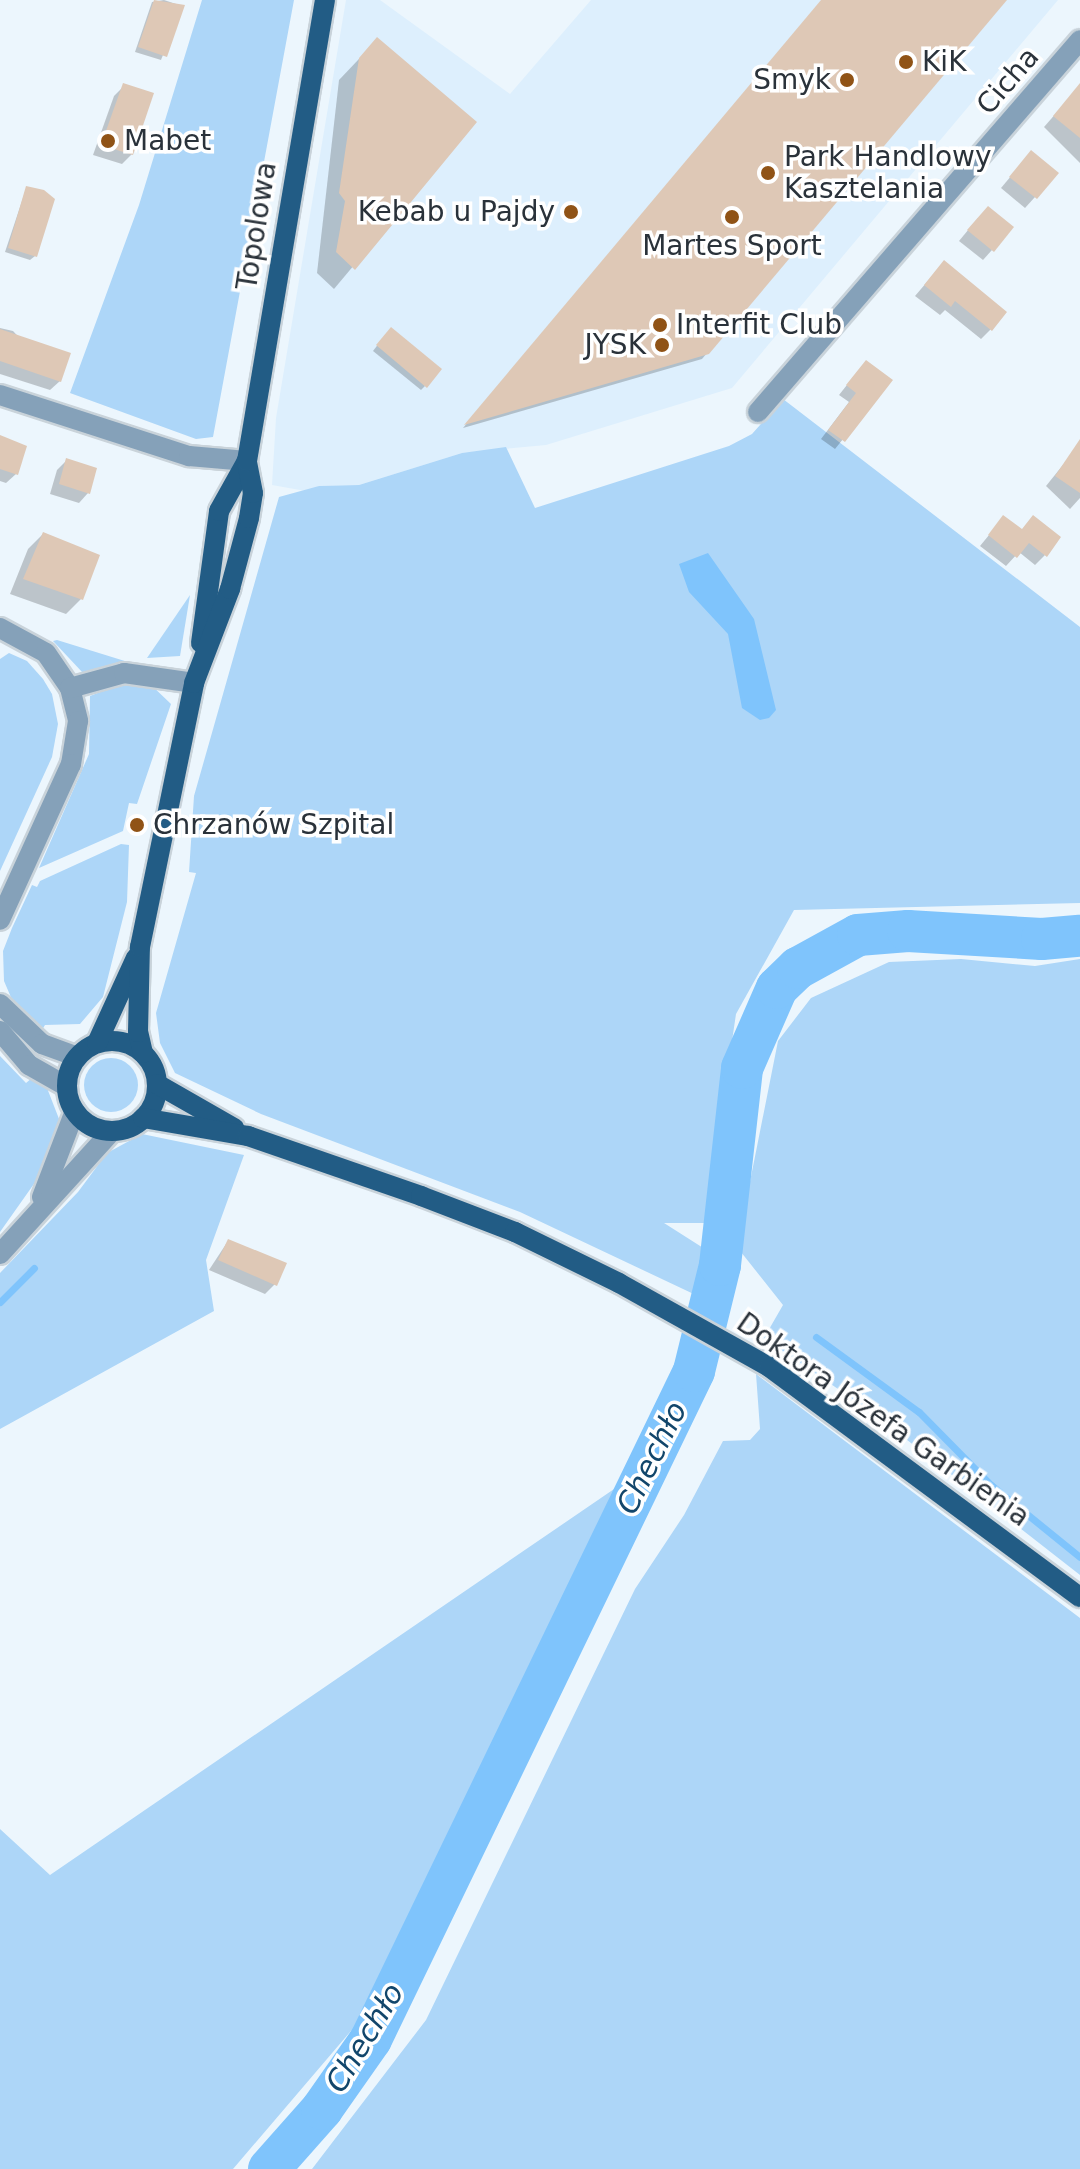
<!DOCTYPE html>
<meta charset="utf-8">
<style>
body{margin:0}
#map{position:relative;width:1080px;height:2169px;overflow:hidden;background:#ecf6fd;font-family:"DejaVu Sans",sans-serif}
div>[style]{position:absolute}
.built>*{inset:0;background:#ddeffd}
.green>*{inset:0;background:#add6f8}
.round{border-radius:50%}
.water>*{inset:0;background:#7fc4fc}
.shadow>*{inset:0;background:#0003}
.stream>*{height:7px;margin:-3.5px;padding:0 3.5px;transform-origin:3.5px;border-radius:3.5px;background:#7fc4fc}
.river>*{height:42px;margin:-21px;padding:0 21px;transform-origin:21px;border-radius:21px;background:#7fc4fc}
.building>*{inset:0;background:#dec8b6}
.roads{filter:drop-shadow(2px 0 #c9d3da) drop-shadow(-2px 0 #c9d3da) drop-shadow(0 2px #c9d3da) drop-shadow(0 -2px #c9d3da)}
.minor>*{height:20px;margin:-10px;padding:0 10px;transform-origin:10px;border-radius:10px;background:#85a1b9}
.major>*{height:20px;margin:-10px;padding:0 10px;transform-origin:10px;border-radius:10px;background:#225c85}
.major>.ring{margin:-10px;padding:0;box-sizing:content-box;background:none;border:20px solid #225c85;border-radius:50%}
.dots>*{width:22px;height:22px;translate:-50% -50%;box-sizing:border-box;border:4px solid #fff;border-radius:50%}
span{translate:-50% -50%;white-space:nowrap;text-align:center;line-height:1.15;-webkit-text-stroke:7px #fff;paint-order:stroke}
.poi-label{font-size:28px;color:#2a323a}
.left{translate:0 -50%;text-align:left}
.right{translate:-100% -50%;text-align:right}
.street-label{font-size:28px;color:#2a323a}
.water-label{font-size:30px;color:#12466b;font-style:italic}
</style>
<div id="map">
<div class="built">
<div style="clip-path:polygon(346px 0,380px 0,510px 94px,591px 0,1058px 0,732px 388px,546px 445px,462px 453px,359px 485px,319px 486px,311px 492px,272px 485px,276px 418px)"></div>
</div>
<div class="green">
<div style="clip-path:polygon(202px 0,294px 0,213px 437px,196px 439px,70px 393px,139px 205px)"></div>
<div style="clip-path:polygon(783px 399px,1080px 627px,1080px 903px,794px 910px,736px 1014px,705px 1223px,664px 1223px,708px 1251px,700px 1297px,520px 1212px,261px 1114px,175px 1073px,160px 1043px,156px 1013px,196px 873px,189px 872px,194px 796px,279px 497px,319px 486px,359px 485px,462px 453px,506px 447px,535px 508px,729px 446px,752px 434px)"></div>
<div style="clip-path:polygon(190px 595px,180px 656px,147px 658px)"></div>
<div style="clip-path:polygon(57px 640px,128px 662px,83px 673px,53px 641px)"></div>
<div style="clip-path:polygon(9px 653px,27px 661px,43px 679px,52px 694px,58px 724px,52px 757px,0 871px,0 659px)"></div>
<div style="clip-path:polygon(126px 682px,148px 682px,171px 704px,137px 804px,129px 803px,123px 831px,39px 868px,89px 754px,90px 696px)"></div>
<div style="clip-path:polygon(121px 844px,129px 845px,127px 902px,103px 997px,80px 1024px,45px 1025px,42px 1030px,16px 1009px,4px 981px,3px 951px,12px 928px,32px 885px,37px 887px,40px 881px)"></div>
<div style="clip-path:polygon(961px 959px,1035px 966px,1080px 959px,1080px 1575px,870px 1411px,764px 1338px,783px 1305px,737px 1247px,778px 1041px,811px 998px,889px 962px)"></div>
<div style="clip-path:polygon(0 1056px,26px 1083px,32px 1078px,47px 1088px,61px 1124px,36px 1181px,0 1232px)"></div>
<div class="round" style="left:84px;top:1058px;width:54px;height:54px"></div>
<div style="clip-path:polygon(142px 1134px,244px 1155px,206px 1260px,214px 1311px,0 1429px,0 1273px,78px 1192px,107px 1153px)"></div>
<div style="clip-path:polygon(756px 1374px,1080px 1618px,1080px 2169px,312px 2169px,426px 2020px,635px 1589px,684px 1515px,723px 1441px,750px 1440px,760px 1429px)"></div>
<div style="clip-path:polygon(617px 1487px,356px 2025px,233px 2169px,0 2169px,0 1829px,50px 1875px)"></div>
</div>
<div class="water">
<div style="clip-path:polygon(708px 553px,754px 619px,776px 710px,769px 718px,760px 720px,742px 708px,728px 634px,689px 592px,679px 564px)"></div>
</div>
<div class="shadow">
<div style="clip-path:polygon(164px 0,182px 6px,161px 60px,135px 52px,152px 2px)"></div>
<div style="clip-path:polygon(823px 0,1004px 0,702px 359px,463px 428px)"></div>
<div style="clip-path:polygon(377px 40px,474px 122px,334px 289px,317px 273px,339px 80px)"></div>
<div style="clip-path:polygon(124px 86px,132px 154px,122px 164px,93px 155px,114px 96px)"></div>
<div style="clip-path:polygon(1078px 88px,1080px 89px,1080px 163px,1044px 127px)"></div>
<div style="clip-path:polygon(1022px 163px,1056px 174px,1025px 208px,1001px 188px)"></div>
<div style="clip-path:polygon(26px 189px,35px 256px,30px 260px,5px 252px)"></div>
<div style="clip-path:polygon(978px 218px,992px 250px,983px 260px,959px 241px)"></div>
<div style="clip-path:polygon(944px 262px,991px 329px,981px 339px,945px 310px,940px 315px,915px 296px)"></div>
<div style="clip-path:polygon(0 328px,13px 331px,60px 381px,50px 390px,0 374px)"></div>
<div style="clip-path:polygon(386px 334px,425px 386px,421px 390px,373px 351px)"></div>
<div style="clip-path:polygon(858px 371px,890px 381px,835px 449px,821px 439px,849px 402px,839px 395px)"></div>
<div style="clip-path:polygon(0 437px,16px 474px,6px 483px,0 481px)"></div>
<div style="clip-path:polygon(1075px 450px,1080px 453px,1080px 498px,1070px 509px,1046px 486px)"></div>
<div style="clip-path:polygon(67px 460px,88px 493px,79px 503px,50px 494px,57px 470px)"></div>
<div style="clip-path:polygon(1003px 518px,1045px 555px,1035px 565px,1019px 552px,1006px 566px,980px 546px)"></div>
<div style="clip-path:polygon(43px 534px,81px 599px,66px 614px,10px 594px,28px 549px)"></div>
<div style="clip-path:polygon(228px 1241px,275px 1284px,265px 1294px,209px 1270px)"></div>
</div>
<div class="stream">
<div style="left:708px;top:1262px;width:29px;rotate:31deg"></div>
<div style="left:0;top:1302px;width:48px;rotate:-45deg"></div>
<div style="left:816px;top:1337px;width:127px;rotate:36.1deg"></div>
<div style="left:919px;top:1412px;width:103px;rotate:45.4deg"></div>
<div style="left:991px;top:1485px;width:114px;rotate:39deg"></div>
</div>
<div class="river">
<div style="left:269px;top:2169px;width:80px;rotate:-48.5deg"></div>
<div style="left:322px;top:2109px;width:85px;rotate:-55deg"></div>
<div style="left:371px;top:2039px;width:742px;rotate:-64.19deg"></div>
<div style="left:694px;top:1371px;width:109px;rotate:-76.2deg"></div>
<div style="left:720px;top:1265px;width:198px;rotate:-83.6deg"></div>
<div style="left:742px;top:1068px;width:87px;rotate:-66.4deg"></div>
<div style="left:777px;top:988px;width:29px;rotate:-44deg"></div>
<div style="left:798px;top:968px;width:68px;rotate:-28.8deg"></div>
<div style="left:858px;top:935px;width:50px;rotate:-4.6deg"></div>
<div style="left:908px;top:931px;width:134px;rotate:3.4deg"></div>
<div style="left:1042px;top:939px;width:38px;rotate:-5deg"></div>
</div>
<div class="building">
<div style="clip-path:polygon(154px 0,185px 5px,167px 57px,138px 47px)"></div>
<div style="clip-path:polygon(821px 0,1007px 0,709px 354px,464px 425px)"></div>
<div style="clip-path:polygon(377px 37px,477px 122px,355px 270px,336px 252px,345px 201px,339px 193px,359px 58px)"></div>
<div style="clip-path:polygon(123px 83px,154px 93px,133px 155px,101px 145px)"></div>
<div style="clip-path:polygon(1080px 83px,1080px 138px,1053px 116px)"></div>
<div style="clip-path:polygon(1031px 150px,1059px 173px,1037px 199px,1009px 177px)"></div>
<div style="clip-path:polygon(26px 186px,44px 190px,55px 199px,37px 257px,8px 248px)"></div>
<div style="clip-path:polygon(988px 206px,1014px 227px,994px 252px,967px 230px)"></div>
<div style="clip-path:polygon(944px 260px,1007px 312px,992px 331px,955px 301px,951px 307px,924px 285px)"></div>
<div style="clip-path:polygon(391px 327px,442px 369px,427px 388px,376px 345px)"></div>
<div style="clip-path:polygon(0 329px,71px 353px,61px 382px,0 361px)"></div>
<div style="clip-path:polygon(866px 360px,893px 380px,845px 442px,828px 430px,856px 393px,846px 385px)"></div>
<div style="clip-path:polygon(0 435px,27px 446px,18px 475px,0 469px)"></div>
<div style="clip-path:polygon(1080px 439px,1080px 493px,1055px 476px)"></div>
<div style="clip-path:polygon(66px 458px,97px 468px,90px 494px,59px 484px)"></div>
<div style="clip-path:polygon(1003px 515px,1022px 529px,1033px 515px,1061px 537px,1047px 557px,1029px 543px,1017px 558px,988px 535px)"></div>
<div style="clip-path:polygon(43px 532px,100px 555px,83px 600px,23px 579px)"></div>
<div style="clip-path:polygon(228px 1239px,287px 1263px,277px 1286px,218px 1260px)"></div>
</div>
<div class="roads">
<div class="minor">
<div style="left:0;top:395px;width:199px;rotate:17.9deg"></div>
<div style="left:189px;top:456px;width:58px;rotate:4.9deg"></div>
<div style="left:758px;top:412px;width:492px;rotate:-49.1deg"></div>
<div style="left:0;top:628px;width:52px;rotate:28.5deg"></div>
<div style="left:46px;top:653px;width:42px;rotate:55.6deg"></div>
<div style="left:70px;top:688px;width:34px;rotate:76deg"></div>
<div style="left:78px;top:721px;width:44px;rotate:99.2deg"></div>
<div style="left:71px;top:764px;width:171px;rotate:114.5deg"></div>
<div style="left:70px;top:688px;width:56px;rotate:-15.5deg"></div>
<div style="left:124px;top:673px;width:71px;rotate:8.1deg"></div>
<div style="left:0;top:1004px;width:58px;rotate:43.6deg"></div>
<div style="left:42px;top:1044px;width:37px;rotate:20deg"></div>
<div style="left:0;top:1031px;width:45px;rotate:49.5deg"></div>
<div style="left:29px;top:1065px;width:43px;rotate:29.6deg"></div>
<div style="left:42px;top:1197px;width:92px;rotate:-69deg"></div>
<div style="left:0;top:1254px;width:166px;rotate:-47.7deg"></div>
</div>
<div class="major">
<div style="left:201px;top:643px;width:133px;rotate:-82.2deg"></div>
<div style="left:219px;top:511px;width:57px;rotate:-60.8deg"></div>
<div class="ring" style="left:67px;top:1041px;width:70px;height:70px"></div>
<div style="left:97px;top:1043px;width:94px;rotate:-65.4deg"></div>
<div style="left:143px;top:1053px;width:22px;rotate:-103deg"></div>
<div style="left:138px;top:1032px;width:85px;rotate:-88.7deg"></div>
<div style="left:140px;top:947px;width:269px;rotate:-78.4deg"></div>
<div style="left:194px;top:683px;width:101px;rotate:-69deg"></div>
<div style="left:230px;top:589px;width:73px;rotate:-75deg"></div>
<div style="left:249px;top:518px;width:25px;rotate:-81deg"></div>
<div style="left:253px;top:493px;width:33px;rotate:-101deg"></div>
<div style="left:247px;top:461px;width:468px;rotate:-80.4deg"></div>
<div style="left:157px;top:1084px;width:89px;rotate:29.7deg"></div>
<div style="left:143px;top:1118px;width:107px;rotate:9.7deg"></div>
<div style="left:248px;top:1136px;width:183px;rotate:19.1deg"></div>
<div style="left:421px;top:1196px;width:101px;rotate:21deg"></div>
<div style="left:515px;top:1232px;width:116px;rotate:26.1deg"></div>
<div style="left:619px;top:1283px;width:172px;rotate:29.2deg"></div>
<div style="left:769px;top:1367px;width:387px;rotate:36.5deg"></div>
</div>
</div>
<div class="dots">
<div style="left:906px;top:62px;background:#905316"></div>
<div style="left:847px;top:80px;background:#905316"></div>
<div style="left:108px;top:141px;background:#905316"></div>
<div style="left:768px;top:173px;background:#905316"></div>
<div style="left:571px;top:212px;background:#905316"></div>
<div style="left:732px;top:217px;background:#905316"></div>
<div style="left:660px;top:325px;background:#905316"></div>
<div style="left:662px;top:345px;background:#905316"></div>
<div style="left:137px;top:825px;background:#905316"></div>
</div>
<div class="poi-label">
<span class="left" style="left:922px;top:62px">KiK</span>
<span class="right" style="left:831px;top:80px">Smyk</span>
<span class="left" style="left:124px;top:141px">Mabet</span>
<span class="left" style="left:784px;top:173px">Park Handlowy<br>Kasztelania</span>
<span class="right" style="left:555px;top:212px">Kebab u Pajdy</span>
<span style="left:732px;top:246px">Martes Sport</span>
<span class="left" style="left:676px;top:325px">Interfit Club</span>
<span class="right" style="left:646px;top:345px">JYSK</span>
<span class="left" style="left:153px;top:825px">Chrzanów Szpital</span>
</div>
<div class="street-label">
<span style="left:1008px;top:81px;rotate:-49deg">Cicha</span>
<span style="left:257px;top:226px;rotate:-81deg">Topolowa</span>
<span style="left:883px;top:1420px;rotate:35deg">Doktora Józefa Garbienia</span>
</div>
<div class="water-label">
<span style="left:652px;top:1458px;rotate:-64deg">Chechło</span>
<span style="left:365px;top:2038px;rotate:-59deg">Chechło</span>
</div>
</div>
